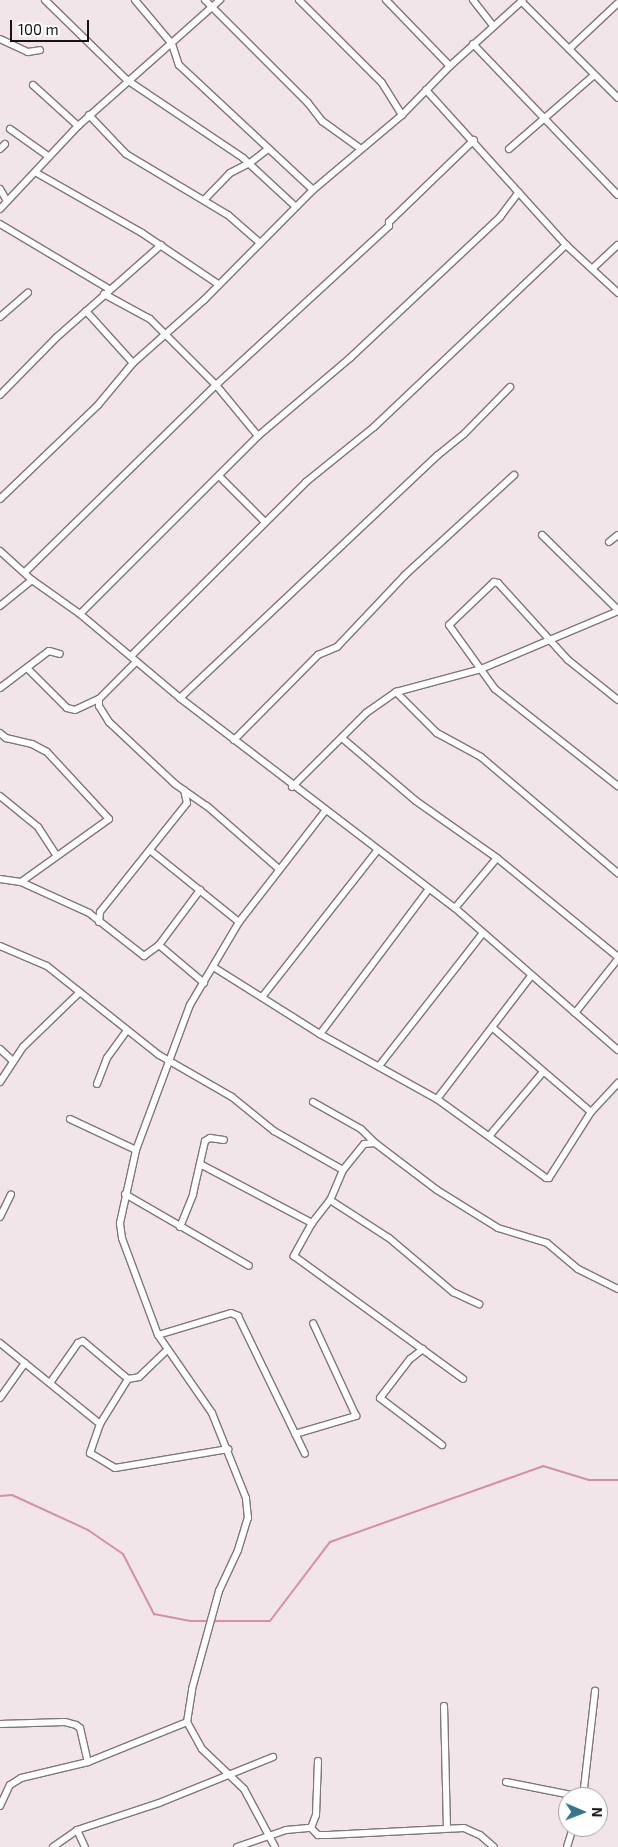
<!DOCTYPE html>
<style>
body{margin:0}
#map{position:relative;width:618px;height:1847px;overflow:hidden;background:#f2e5e9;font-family:"Exo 2",sans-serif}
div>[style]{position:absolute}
.stream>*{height:2px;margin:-1px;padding:0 1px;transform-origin:1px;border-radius:1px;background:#d291a8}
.roads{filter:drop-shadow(1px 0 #81767a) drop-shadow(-1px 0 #81767a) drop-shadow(0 1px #81767a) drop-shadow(0 -1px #81767a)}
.street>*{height:6px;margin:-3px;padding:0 3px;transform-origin:3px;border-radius:3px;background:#fff}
span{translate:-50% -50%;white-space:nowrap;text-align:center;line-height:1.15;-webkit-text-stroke:5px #fff;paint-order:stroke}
.north{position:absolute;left:558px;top:1787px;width:50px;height:50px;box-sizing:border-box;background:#fff;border:1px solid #a2a1a1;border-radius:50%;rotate:91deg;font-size:14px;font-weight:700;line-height:20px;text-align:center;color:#171314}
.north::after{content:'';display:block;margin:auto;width:18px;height:22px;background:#36758a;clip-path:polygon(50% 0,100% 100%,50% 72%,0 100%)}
.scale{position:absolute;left:10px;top:20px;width:79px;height:22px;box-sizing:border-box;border:2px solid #171314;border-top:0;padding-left:6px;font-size:15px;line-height:18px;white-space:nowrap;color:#171314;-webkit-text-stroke:4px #fff;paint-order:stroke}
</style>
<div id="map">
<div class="stream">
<div style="left:0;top:1496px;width:12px;rotate:-5deg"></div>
<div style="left:12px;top:1495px;width:84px;rotate:24.7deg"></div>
<div style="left:88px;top:1530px;width:42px;rotate:34.4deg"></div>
<div style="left:123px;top:1554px;width:68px;rotate:62.7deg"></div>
<div style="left:154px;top:1614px;width:37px;rotate:11deg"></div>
<div style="left:190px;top:1621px;width:80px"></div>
<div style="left:270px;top:1621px;width:99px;rotate:-52.8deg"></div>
<div style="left:330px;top:1542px;width:226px;rotate:-19.6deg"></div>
<div style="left:543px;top:1466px;width:48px;rotate:16.9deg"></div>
<div style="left:589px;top:1480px;width:29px"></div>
</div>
<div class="roads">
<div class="street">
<div style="left:45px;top:0;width:115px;rotate:44.3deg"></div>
<div style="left:127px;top:80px;width:140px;rotate:33.9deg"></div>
<div style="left:243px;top:158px;width:72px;rotate:42.8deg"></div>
<div style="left:135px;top:0;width:57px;rotate:49.9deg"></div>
<div style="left:172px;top:44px;width:22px;rotate:72deg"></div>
<div style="left:179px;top:65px;width:183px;rotate:43deg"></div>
<div style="left:205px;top:0;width:146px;rotate:45deg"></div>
<div style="left:308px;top:103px;width:23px;rotate:52deg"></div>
<div style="left:322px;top:121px;width:48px;rotate:35.7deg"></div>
<div style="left:299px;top:0;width:117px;rotate:45deg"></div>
<div style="left:382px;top:83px;width:38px;rotate:58deg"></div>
<div style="left:386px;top:0;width:92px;rotate:45.9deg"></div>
<div style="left:473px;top:0;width:33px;rotate:52deg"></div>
<div style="left:521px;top:1px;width:137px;rotate:45deg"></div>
<div style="left:0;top:39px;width:31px;rotate:25deg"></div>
<div style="left:28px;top:52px;width:12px;rotate:-9deg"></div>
<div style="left:473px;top:44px;width:209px;rotate:46.2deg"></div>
<div style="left:569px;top:49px;width:67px;rotate:-43.2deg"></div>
<div style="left:33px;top:85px;width:61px;rotate:42.3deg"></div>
<div style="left:426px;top:90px;width:209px;rotate:47.9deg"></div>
<div style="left:566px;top:245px;width:71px;rotate:42.7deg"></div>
<div style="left:89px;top:115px;width:54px;rotate:46.5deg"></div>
<div style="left:126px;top:154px;width:119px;rotate:30.9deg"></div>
<div style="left:228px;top:215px;width:43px;rotate:41.2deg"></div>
<div style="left:10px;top:129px;width:47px;rotate:35.4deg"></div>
<div style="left:0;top:149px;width:7px;rotate:-45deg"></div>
<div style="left:509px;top:149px;width:111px;rotate:-41deg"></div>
<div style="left:35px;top:172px;width:123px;rotate:29.7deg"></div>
<div style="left:142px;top:233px;width:92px;rotate:33.9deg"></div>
<div style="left:0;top:189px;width:14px;rotate:60deg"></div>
<div style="left:204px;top:200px;width:37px;rotate:-46deg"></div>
<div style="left:230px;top:173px;width:22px;rotate:-27deg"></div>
<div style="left:250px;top:163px;width:23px;rotate:-38deg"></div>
<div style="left:0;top:209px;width:114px;rotate:-46.8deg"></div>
<div style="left:78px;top:126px;width:190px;rotate:-41.6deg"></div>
<div style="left:0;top:224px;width:127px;rotate:30.8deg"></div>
<div style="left:593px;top:268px;width:34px;rotate:-43deg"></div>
<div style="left:104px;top:294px;width:52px;rotate:28.5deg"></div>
<div style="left:150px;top:319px;width:93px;rotate:45deg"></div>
<div style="left:216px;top:385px;width:66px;rotate:50.5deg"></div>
<div style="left:86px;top:311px;width:70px;rotate:47.9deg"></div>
<div style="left:0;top:317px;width:37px;rotate:-41deg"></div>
<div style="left:0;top:395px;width:81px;rotate:-45.5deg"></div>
<div style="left:57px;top:337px;width:139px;rotate:-41.5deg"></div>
<div style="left:219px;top:476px;width:65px;rotate:45deg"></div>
<div style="left:0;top:499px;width:136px;rotate:-43.8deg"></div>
<div style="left:98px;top:405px;width:55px;rotate:-50.2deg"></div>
<div style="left:133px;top:363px;width:96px;rotate:-41.6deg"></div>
<div style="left:205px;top:299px;width:153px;rotate:-45.3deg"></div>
<div style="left:313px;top:190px;width:116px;rotate:-40.1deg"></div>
<div style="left:402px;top:115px;width:69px;rotate:-45.6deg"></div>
<div style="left:450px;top:66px;width:98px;rotate:-42.1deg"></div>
<div style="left:542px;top:535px;width:107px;rotate:44.6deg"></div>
<div style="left:609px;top:542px;width:11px;rotate:-38deg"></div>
<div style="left:0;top:551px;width:43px;rotate:42.2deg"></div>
<div style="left:32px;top:580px;width:59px;rotate:35.3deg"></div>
<div style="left:80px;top:614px;width:131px;rotate:40deg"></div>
<div style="left:180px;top:698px;width:346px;rotate:37.4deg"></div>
<div style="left:455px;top:908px;width:216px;rotate:41.1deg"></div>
<div style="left:25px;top:572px;width:267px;rotate:-44.4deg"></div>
<div style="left:216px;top:385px;width:235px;rotate:-42.6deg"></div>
<div style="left:389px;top:226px;width:4px;rotate:-90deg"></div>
<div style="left:389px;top:222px;width:118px;rotate:-44deg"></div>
<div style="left:0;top:606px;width:41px;rotate:-39.1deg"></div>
<div style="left:80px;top:614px;width:252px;rotate:-45deg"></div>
<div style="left:258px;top:436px;width:121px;rotate:-40.3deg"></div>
<div style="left:350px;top:358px;width:206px;rotate:-43.2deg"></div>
<div style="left:500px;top:217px;width:31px;rotate:-53deg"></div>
<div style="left:131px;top:656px;width:247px;rotate:-44.8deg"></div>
<div style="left:306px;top:482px;width:87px;rotate:-39deg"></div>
<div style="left:374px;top:427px;width:265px;rotate:-43.5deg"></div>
<div style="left:28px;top:669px;width:55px;rotate:45deg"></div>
<div style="left:67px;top:708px;width:8px;rotate:14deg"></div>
<div style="left:75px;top:710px;width:26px;rotate:-25deg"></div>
<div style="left:99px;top:699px;width:52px;rotate:-45deg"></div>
<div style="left:0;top:688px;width:61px;rotate:-37.1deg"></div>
<div style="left:49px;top:651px;width:11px;rotate:15deg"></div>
<div style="left:396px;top:692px;width:58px;rotate:45deg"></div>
<div style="left:437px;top:733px;width:50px;rotate:28.6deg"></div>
<div style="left:481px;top:757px;width:180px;rotate:40.3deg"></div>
<div style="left:180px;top:698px;width:354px;rotate:-43.3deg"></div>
<div style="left:438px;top:455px;width:33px;rotate:-39deg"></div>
<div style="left:464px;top:434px;width:66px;rotate:-45.6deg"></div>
<div style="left:99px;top:699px;width:7px;rotate:90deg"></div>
<div style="left:99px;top:706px;width:19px;rotate:58deg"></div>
<div style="left:109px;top:722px;width:91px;rotate:43.2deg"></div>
<div style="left:175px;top:784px;width:39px;rotate:35deg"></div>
<div style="left:207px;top:806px;width:96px;rotate:41.2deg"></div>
<div style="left:618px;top:700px;width:64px;rotate:-141.3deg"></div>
<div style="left:568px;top:660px;width:104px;rotate:-132.3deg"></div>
<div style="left:498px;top:583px;width:4px;rotate:-166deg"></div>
<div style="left:494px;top:582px;width:62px;rotate:136.3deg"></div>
<div style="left:449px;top:625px;width:79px;rotate:54.3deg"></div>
<div style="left:495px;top:689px;width:157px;rotate:38.3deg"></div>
<div style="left:0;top:733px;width:8px;rotate:40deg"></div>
<div style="left:6px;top:738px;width:27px;rotate:13deg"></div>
<div style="left:32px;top:744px;width:17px;rotate:28deg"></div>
<div style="left:47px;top:752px;width:91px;rotate:47.2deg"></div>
<div style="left:109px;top:819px;width:108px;rotate:144.4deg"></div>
<div style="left:342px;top:738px;width:97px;rotate:40.4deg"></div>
<div style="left:416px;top:801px;width:99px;rotate:35.1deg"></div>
<div style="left:497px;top:858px;width:156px;rotate:39.3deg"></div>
<div style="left:234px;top:740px;width:120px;rotate:-45.3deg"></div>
<div style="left:318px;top:655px;width:21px;rotate:-23deg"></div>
<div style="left:337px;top:647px;width:99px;rotate:-46.6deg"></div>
<div style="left:405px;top:575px;width:148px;rotate:-42.5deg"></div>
<div style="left:292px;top:787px;width:105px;rotate:-45deg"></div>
<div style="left:366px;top:713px;width:37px;rotate:-35deg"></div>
<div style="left:396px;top:692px;width:88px;rotate:-15.1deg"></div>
<div style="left:481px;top:669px;width:149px;rotate:-22.9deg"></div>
<div style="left:0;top:796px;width:49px;rotate:39.2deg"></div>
<div style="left:38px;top:827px;width:33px;rotate:57deg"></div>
<div style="left:151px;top:851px;width:113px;rotate:38.9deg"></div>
<div style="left:0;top:879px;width:21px;rotate:8deg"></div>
<div style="left:21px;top:882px;width:75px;rotate:24.5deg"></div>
<div style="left:89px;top:913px;width:70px;rotate:38deg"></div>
<div style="left:144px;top:956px;width:19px;rotate:-36deg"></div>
<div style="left:159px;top:945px;width:69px;rotate:-53.3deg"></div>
<div style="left:455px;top:908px;width:65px;rotate:-50deg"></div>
<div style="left:99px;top:922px;width:10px;rotate:-84deg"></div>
<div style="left:100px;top:912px;width:139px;rotate:-51.4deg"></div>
<div style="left:187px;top:803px;width:13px;rotate:-103deg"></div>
<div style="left:159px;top:945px;width:59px;rotate:40.2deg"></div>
<div style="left:0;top:946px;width:51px;rotate:23.1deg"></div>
<div style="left:47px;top:966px;width:143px;rotate:38.5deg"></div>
<div style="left:159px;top:1055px;width:84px;rotate:29.9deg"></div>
<div style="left:232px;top:1097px;width:54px;rotate:39deg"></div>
<div style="left:274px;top:1131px;width:79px;rotate:29.5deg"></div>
<div style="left:343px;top:1170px;width:33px;rotate:-51deg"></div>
<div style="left:364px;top:1144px;width:11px;rotate:-5deg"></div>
<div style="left:375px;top:1143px;width:78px;rotate:37.2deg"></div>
<div style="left:437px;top:1190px;width:72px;rotate:31.9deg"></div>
<div style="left:498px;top:1228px;width:51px;rotate:17deg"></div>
<div style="left:547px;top:1243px;width:40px;rotate:40deg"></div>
<div style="left:578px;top:1269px;width:45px;rotate:26.6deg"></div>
<div style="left:215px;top:968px;width:124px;rotate:32.2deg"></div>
<div style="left:320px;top:1034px;width:134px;rotate:29.1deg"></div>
<div style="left:437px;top:1099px;width:135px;rotate:35.9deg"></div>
<div style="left:546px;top:1178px;width:3px"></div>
<div style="left:549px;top:1178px;width:78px;rotate:-57.5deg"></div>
<div style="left:591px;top:1112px;width:40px;rotate:-47deg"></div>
<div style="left:262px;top:997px;width:184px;rotate:-51.8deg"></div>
<div style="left:575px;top:1013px;width:69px;rotate:-51.5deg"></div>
<div style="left:493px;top:1028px;width:129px;rotate:40.6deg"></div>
<div style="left:320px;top:1034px;width:181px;rotate:-53.1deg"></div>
<div style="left:0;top:1049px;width:16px;rotate:43deg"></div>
<div style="left:379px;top:1066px;width:169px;rotate:-52deg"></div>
<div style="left:0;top:1082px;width:42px;rotate:-56.7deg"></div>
<div style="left:23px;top:1047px;width:79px;rotate:-44deg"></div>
<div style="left:97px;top:1084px;width:28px;rotate:-69deg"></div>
<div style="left:107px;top:1058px;width:32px;rotate:-54deg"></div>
<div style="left:437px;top:1099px;width:155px;rotate:-52.6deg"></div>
<div style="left:313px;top:1102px;width:55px;rotate:29.4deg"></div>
<div style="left:361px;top:1129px;width:20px;rotate:45deg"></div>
<div style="left:70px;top:1119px;width:73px;rotate:25.2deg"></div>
<div style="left:490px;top:1135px;width:82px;rotate:-49.9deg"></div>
<div style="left:200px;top:1164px;width:127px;rotate:27.8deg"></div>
<div style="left:343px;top:1170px;width:33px;rotate:113deg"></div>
<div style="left:330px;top:1200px;width:29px;rotate:128deg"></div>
<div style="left:312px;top:1223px;width:38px;rotate:119deg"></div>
<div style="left:294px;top:1256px;width:209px;rotate:36deg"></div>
<div style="left:125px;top:1194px;width:143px;rotate:30.1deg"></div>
<div style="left:330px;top:1200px;width:70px;rotate:32.8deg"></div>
<div style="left:389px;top:1238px;width:84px;rotate:40.2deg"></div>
<div style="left:453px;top:1292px;width:29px;rotate:25deg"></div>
<div style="left:0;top:1217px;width:25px;rotate:-64deg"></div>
<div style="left:180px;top:1227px;width:35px;rotate:-68deg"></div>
<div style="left:193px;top:1194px;width:54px;rotate:-77.2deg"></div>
<div style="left:205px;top:1141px;width:6px;rotate:-31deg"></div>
<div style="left:210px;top:1138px;width:14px;rotate:8deg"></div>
<div style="left:158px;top:1335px;width:76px;rotate:-16.8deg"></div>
<div style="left:231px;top:1313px;width:8px;rotate:23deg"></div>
<div style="left:238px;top:1316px;width:153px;rotate:64.1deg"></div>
<div style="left:0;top:1343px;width:129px;rotate:39deg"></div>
<div style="left:100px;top:1424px;width:31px;rotate:109deg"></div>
<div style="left:90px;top:1453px;width:29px;rotate:31deg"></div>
<div style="left:115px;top:1468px;width:115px;rotate:-9.5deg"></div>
<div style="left:423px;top:1349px;width:16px;rotate:142deg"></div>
<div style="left:410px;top:1359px;width:49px;rotate:127.6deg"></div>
<div style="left:380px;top:1398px;width:78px;rotate:37.2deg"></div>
<div style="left:50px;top:1383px;width:49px;rotate:-55deg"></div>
<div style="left:78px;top:1343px;width:5px;rotate:-22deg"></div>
<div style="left:83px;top:1341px;width:59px;rotate:40.2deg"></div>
<div style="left:0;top:1398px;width:43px;rotate:-54.5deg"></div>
<div style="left:100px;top:1424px;width:53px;rotate:-58.1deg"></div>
<div style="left:128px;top:1379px;width:11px;rotate:-10deg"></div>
<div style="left:139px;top:1377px;width:37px;rotate:-44deg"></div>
<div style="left:295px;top:1434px;width:64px;rotate:-16.4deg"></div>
<div style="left:356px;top:1416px;width:102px;rotate:-114.8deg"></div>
<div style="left:444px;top:1706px;width:122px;rotate:88.6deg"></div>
<div style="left:0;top:1724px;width:65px;rotate:-1.8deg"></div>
<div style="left:65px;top:1722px;width:11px;rotate:15deg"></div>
<div style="left:76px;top:1725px;width:5px;rotate:37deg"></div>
<div style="left:80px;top:1728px;width:35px;rotate:77deg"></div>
<div style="left:506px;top:1782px;width:77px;rotate:11.2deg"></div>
<div style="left:583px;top:1797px;width:107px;rotate:-83.5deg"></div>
<div style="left:0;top:1806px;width:23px;rotate:-65deg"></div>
<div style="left:10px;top:1785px;width:13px;rotate:-32deg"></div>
<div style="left:21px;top:1778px;width:69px;rotate:-13.4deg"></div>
<div style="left:88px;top:1762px;width:107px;rotate:-22deg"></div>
<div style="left:311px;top:1828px;width:14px;rotate:-69deg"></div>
<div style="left:316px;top:1815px;width:54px;rotate:-87.9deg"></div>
<div style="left:77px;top:1830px;width:19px;rotate:65deg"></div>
<div style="left:53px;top:1847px;width:29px;rotate:-35deg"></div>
<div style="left:77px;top:1830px;width:86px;rotate:-18.2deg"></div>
<div style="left:159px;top:1803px;width:123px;rotate:-22deg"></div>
<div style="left:237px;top:1847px;width:52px;rotate:-19.1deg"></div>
<div style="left:286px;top:1830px;width:25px;rotate:-5deg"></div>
<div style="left:311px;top:1828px;width:10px;rotate:45deg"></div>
<div style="left:318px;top:1835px;width:10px"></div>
<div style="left:328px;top:1835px;width:136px;rotate:-2.9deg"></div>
<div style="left:464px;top:1828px;width:17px;rotate:24deg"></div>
<div style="left:480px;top:1835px;width:18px;rotate:41deg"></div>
<div style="left:275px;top:1847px;width:66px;rotate:-118.1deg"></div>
<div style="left:244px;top:1789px;width:58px;rotate:-136.4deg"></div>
<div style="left:202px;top:1749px;width:31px;rotate:-119deg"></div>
<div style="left:187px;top:1722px;width:33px;rotate:-81deg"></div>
<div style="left:192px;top:1689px;width:102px;rotate:-74.6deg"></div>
<div style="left:219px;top:1591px;width:45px;rotate:-65.1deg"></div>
<div style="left:238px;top:1550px;width:34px;rotate:-73deg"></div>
<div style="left:248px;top:1518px;width:20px;rotate:-96deg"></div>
<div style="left:246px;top:1498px;width:92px;rotate:-111.8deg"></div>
<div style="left:212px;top:1413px;width:95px;rotate:-124.7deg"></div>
<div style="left:158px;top:1335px;width:103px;rotate:-110.4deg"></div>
<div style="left:122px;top:1238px;width:15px;rotate:-98deg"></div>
<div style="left:120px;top:1223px;width:75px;rotate:-77.6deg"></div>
<div style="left:136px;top:1150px;width:155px;rotate:-69.6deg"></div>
<div style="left:190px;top:1005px;width:96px;rotate:-59.4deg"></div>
<div style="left:239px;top:922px;width:140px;rotate:-52.2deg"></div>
<div style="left:567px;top:1847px;width:21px;rotate:-73deg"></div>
</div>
</div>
<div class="north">N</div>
<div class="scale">100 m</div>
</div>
